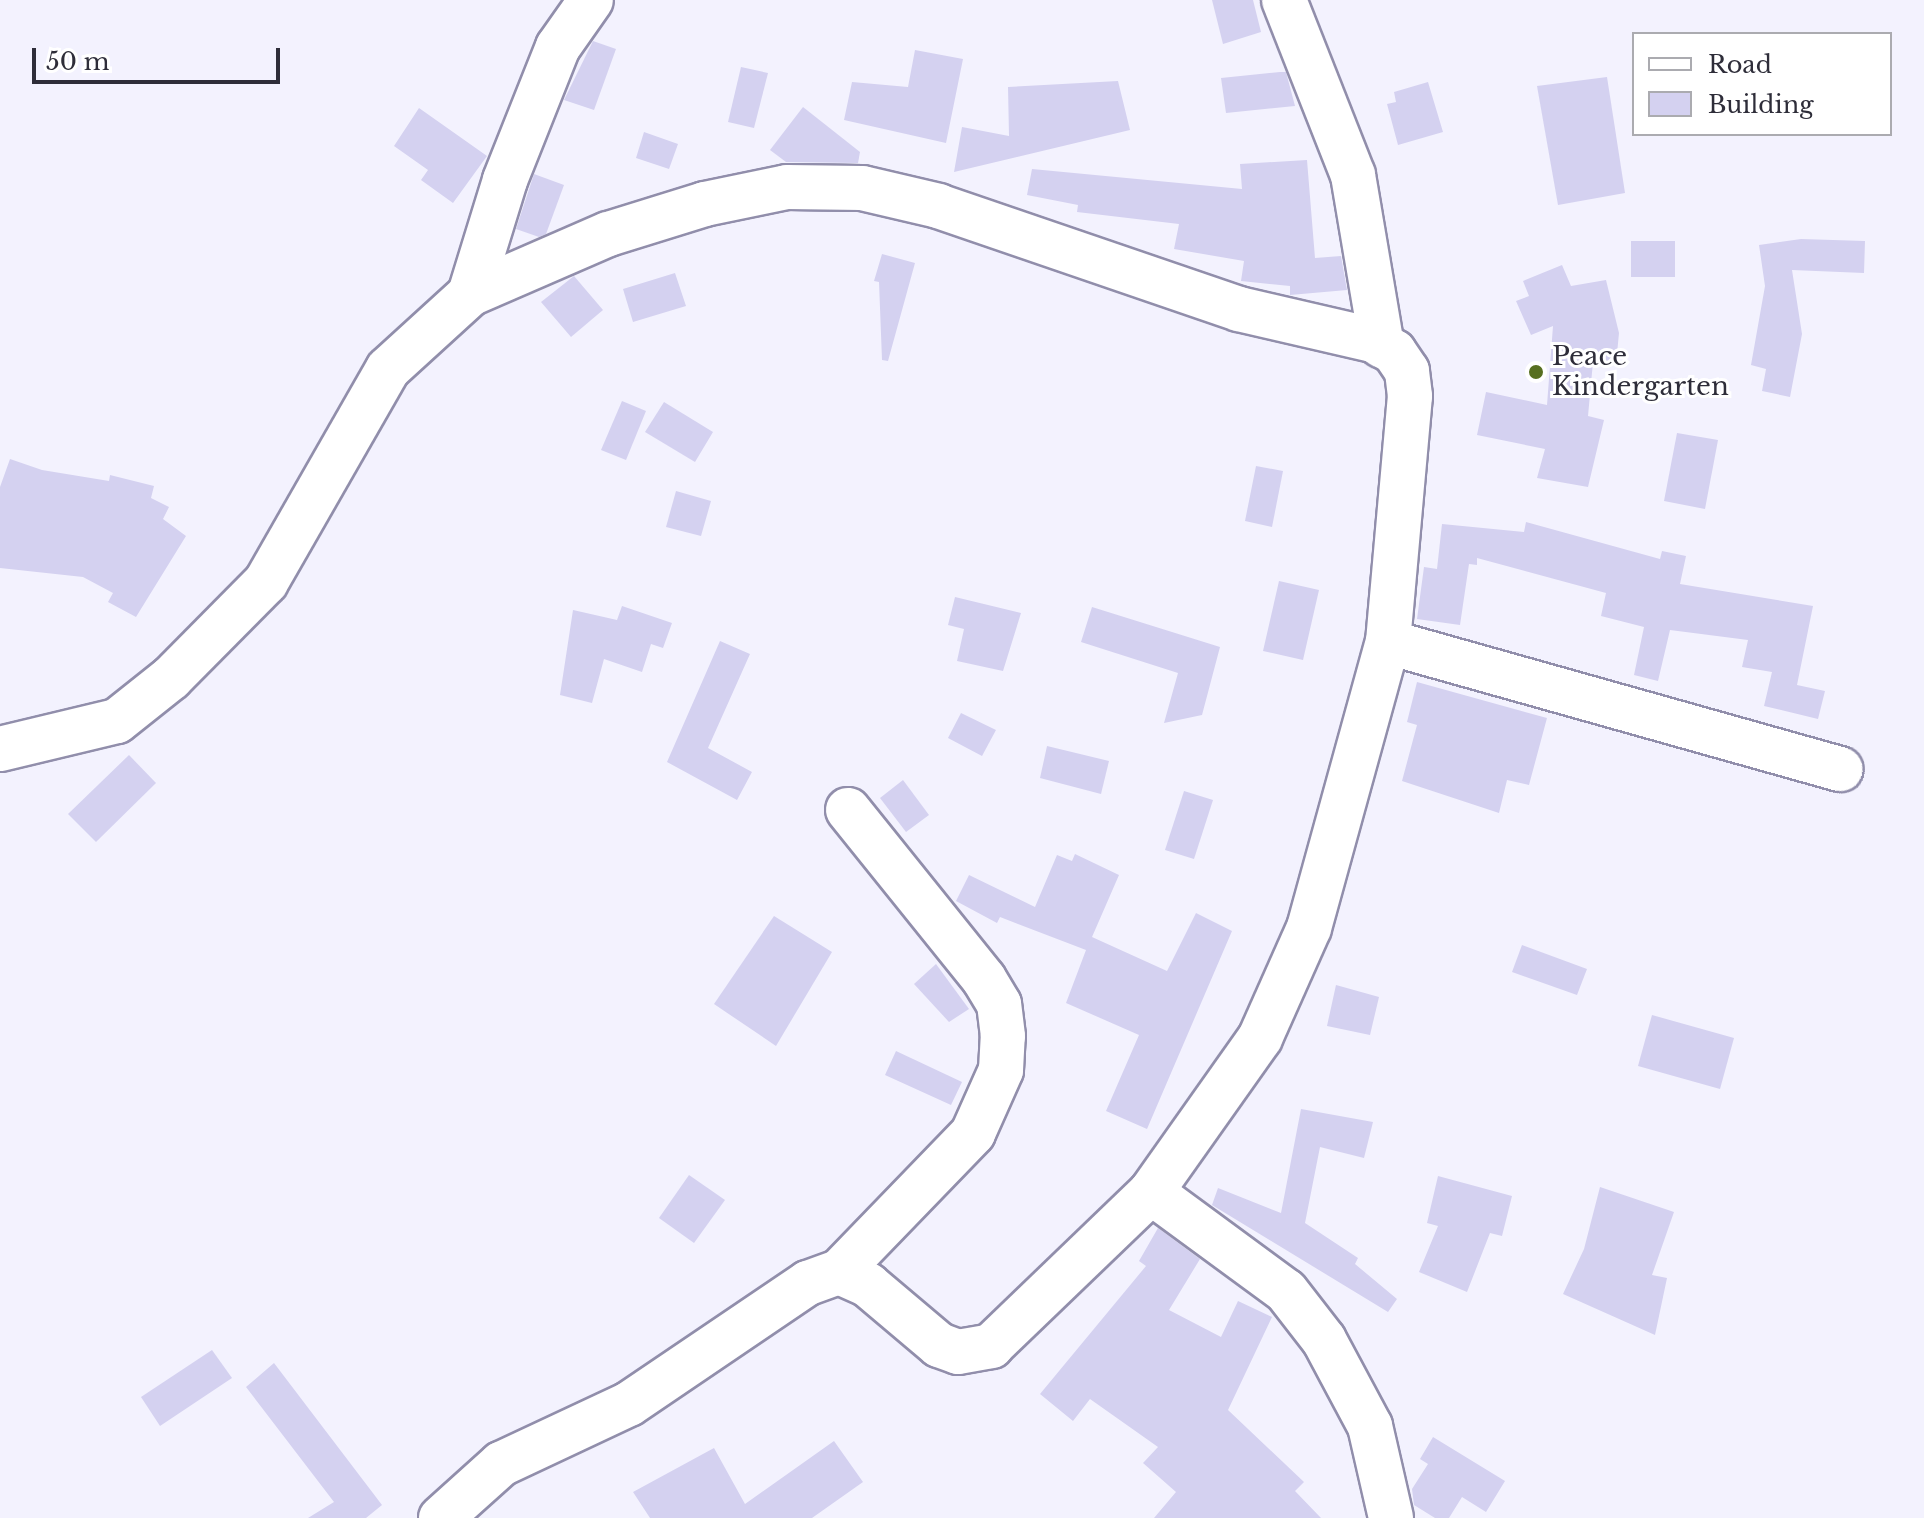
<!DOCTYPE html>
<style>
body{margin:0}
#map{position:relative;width:1924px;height:1518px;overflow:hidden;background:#f3f2fe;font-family:"Libre Baskerville",serif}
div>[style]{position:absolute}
.building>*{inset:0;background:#d4d1f0}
.roads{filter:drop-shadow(2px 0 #918eab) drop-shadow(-2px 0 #918eab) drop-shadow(0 2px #918eab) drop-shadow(0 -2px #918eab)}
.minor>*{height:44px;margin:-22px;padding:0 22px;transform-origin:22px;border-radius:22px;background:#fff}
.dots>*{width:22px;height:22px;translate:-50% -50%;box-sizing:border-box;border:4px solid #fff;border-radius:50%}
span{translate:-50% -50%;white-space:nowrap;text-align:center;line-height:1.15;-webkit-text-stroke:6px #fff;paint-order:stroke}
.poi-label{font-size:26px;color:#2e2d39}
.left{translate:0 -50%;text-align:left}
.legend{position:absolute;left:1632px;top:32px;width:260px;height:104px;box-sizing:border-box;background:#fff;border:2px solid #ababb0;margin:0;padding:10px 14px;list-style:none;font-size:24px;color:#2e2d39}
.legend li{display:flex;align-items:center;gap:16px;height:40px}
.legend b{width:40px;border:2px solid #ababb0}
.scale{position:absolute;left:32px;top:48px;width:248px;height:36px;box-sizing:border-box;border:4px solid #2e2d39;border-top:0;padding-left:10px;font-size:24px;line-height:28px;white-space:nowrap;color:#2e2d39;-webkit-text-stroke:6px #fff;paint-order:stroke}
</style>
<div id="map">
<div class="building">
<div style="clip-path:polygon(1212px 0,1253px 0,1261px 32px,1223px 44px)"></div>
<div style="clip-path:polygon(593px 41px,616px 49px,594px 110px,564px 100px)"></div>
<div style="clip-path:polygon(915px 50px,963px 59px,946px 143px,844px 120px,852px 82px,908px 87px)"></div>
<div style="clip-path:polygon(741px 67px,768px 73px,754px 128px,728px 122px)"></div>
<div style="clip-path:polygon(1280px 72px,1286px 72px,1295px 106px,1226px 113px,1221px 78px)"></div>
<div style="clip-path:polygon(1607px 77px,1625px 193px,1558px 205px,1537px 86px)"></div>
<div style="clip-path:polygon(1118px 81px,1130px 130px,954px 172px,962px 127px,1009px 136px,1008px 87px)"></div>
<div style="clip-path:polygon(1428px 82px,1443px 132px,1398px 145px,1387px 104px,1396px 102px,1394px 92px)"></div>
<div style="clip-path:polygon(803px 107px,860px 152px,858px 163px,786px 162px,770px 150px)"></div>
<div style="clip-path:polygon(419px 108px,487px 156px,453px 203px,421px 180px,428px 170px,394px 146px)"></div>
<div style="clip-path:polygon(644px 132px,678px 144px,669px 169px,636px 158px)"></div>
<div style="clip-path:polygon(1307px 160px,1315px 258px,1341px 256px,1347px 290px,1290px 295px,1290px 286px,1241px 281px,1244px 261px,1174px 249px,1179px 224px,1077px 212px,1078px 205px,1027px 195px,1032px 169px,1242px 189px,1240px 164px)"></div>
<div style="clip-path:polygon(534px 174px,564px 185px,546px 234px,539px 237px,516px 229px)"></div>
<div style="clip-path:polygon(1801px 239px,1865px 241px,1864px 273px,1792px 270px,1802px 334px,1790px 397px,1762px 391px,1766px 369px,1751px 365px,1765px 286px,1759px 245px)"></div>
<div style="clip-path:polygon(1631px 241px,1675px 241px,1675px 277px,1631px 277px)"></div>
<div style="clip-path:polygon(882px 254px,915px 263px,888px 361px,882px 360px,879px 282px,874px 281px)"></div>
<div style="clip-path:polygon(1562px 265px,1571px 286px,1606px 280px,1619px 333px,1616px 364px,1593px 362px,1588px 416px,1604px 420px,1588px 487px,1537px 478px,1545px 449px,1477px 435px,1486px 392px,1547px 405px,1553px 326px,1531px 335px,1516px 301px,1529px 296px,1523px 281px)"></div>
<div style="clip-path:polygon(675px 273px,686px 306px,633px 322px,623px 289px)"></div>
<div style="clip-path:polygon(574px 276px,603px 310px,571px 337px,541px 302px)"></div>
<div style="clip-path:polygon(622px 401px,646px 411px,626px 460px,601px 450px)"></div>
<div style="clip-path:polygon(664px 402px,713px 432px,695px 462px,645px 432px)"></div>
<div style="clip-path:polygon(1677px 433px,1718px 440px,1705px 509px,1664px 501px)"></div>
<div style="clip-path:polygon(10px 459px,42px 470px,109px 481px,110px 475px,154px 486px,151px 498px,169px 507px,163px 519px,186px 536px,136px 617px,108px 602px,113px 593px,83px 577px,0 568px,0 487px)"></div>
<div style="clip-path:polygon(1256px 466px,1283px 471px,1272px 527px,1245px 521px)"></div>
<div style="clip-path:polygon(676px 491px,711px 501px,701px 536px,666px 527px)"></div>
<div style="clip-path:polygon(1526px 522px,1660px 559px,1662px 551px,1686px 556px,1680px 584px,1813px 606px,1797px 685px,1825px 691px,1818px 719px,1764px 706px,1772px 672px,1742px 667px,1748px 640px,1670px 630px,1658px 681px,1634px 675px,1644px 627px,1601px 616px,1606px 593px,1477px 558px,1477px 565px,1469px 564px,1460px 625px,1417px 619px,1424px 567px,1437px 569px,1442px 524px,1524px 532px)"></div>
<div style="clip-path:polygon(1279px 581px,1319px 590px,1303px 660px,1263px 651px)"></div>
<div style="clip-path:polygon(955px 597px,1021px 613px,1003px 671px,957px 661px,964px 629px,948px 625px)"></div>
<div style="clip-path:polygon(622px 606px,672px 623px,663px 648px,651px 644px,642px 672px,604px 659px,592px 703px,560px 695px,573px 610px,617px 620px)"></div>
<div style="clip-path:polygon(1092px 607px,1220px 647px,1202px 715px,1164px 723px,1178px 673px,1081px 642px)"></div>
<div style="clip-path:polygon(720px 641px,750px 654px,708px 748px,752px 772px,737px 800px,667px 762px)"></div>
<div style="clip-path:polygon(1417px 682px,1547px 718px,1529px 785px,1507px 780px,1499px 813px,1402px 781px,1417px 725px,1407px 722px)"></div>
<div style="clip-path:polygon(961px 713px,996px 730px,982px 756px,948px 738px)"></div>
<div style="clip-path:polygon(1047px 746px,1109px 761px,1101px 794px,1040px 778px)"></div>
<div style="clip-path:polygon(129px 755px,156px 783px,96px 842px,68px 814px)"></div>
<div style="clip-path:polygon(903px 780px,929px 815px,906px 832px,880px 798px)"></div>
<div style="clip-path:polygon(1184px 791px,1213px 800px,1194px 859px,1165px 850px)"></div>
<div style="clip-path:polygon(1075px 854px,1119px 875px,1092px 937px,1167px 971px,1196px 913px,1232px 931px,1147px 1129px,1106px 1111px,1139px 1035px,1066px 1003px,1086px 950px,1000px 917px,997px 923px,956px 901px,969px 875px,1035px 907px,1057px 855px,1072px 861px)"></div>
<div style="clip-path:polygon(774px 916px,832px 952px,776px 1046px,714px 1004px)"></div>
<div style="clip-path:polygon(1522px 945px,1587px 969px,1577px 995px,1512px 972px)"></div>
<div style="clip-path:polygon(936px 964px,969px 1009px,949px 1022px,914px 984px)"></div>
<div style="clip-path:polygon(1336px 985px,1379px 997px,1370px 1035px,1327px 1026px)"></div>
<div style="clip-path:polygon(1652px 1015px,1734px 1038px,1720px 1089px,1638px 1066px)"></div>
<div style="clip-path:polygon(896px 1051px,962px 1082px,951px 1105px,885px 1075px)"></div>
<div style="clip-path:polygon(1301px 1109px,1373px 1122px,1364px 1158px,1320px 1147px,1305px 1223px,1358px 1258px,1355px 1264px,1397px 1299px,1388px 1312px,1212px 1205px,1218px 1188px,1281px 1213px)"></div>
<div style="clip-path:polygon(689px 1175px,725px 1200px,694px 1243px,659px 1218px)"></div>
<div style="clip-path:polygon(1438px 1176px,1512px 1196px,1502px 1236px,1490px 1233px,1467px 1292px,1419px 1272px,1438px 1226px,1427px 1223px)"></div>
<div style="clip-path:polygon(1600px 1187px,1674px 1212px,1652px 1275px,1667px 1278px,1655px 1335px,1563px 1294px,1584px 1249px)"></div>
<div style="clip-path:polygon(1158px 1228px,1200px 1259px,1169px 1310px,1221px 1337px,1238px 1301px,1272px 1317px,1228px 1410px,1304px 1482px,1295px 1491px,1321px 1518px,1154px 1518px,1176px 1492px,1143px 1463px,1158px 1447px,1090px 1399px,1073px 1421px,1040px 1394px,1146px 1266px,1139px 1261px)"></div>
<div style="clip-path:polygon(212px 1350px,232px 1378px,160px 1426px,141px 1397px)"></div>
<div style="clip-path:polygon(274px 1363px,382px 1505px,366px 1518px,308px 1518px,334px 1502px,246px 1387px)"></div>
<div style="clip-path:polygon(1433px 1437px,1505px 1481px,1486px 1512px,1462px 1497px,1449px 1518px,1435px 1518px,1414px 1505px,1412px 1489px,1428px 1464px,1420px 1459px)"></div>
<div style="clip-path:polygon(834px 1441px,863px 1482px,812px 1518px,650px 1518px,633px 1492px,714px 1448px,745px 1504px)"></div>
</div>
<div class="roads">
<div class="minor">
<div style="left:1284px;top:0;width:188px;rotate:68.5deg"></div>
<div style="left:1353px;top:175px;width:173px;rotate:80.4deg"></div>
<div style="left:1388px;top:642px;width:470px;rotate:15.7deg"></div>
<div style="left:0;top:749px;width:120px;rotate:-13.5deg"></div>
<div style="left:117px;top:721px;width:69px;rotate:-38.5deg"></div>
<div style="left:171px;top:678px;width:135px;rotate:-45.3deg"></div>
<div style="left:266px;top:582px;width:245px;rotate:-60.2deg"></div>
<div style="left:388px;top:369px;width:111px;rotate:-42.4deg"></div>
<div style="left:470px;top:294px;width:119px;rotate:-72.9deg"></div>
<div style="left:505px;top:180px;width:143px;rotate:-68.3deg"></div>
<div style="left:558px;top:47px;width:57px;rotate:-54.9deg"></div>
<div style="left:1151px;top:1192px;width:167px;rotate:36.3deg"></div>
<div style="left:1286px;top:1291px;width:62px;rotate:52.2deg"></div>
<div style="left:1324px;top:1340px;width:98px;rotate:61.9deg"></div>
<div style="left:1370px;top:1426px;width:94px;rotate:77.1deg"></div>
<div style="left:839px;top:1272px;width:193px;rotate:-46deg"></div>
<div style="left:973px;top:1133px;width:69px;rotate:-66deg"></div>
<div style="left:1001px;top:1070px;width:34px;rotate:-87deg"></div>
<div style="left:1003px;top:1036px;width:32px;rotate:-97deg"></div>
<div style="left:999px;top:1004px;width:29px;rotate:-121deg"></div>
<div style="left:984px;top:979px;width:217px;rotate:-128.8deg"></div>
<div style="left:441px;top:1518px;width:81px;rotate:-42deg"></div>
<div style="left:501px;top:1464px;width:141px;rotate:-25.1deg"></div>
<div style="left:629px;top:1404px;width:216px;rotate:-34.1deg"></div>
<div style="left:808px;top:1283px;width:33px;rotate:-20deg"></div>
<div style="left:839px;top:1272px;width:32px;rotate:24deg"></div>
<div style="left:868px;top:1285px;width:93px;rotate:40.2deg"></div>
<div style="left:939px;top:1345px;width:20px;rotate:20deg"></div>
<div style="left:958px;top:1352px;width:34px;rotate:-10deg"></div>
<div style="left:991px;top:1346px;width:222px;rotate:-43.9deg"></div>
<div style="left:1151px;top:1192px;width:189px;rotate:-54.7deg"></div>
<div style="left:1260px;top:1038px;width:120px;rotate:-66deg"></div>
<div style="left:1309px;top:928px;width:297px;rotate:-74.6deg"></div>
<div style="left:1388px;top:642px;width:247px;rotate:-84.9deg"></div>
<div style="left:1410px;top:396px;width:25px;rotate:-97deg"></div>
<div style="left:1407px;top:371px;width:23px;rotate:-124deg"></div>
<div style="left:1394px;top:352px;width:24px;rotate:-150deg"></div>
<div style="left:1373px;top:340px;width:138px;rotate:-167deg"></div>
<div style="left:1239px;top:309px;width:317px;rotate:-161.1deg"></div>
<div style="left:939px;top:206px;width:79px;rotate:-166.8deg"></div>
<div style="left:862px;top:188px;width:75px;rotate:-179.2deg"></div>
<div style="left:787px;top:187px;width:84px;rotate:168.3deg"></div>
<div style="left:705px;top:204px;width:102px;rotate:162.8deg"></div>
<div style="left:608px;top:234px;width:150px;rotate:156.5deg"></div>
</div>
</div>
<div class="dots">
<div style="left:1536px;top:372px;background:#576f21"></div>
</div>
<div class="poi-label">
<span class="left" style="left:1552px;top:372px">Peace<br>Kindergarten</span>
</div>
<ul class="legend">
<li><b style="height:10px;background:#fff"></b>Road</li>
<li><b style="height:22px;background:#d4d1f0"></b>Building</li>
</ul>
<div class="scale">50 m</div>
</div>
